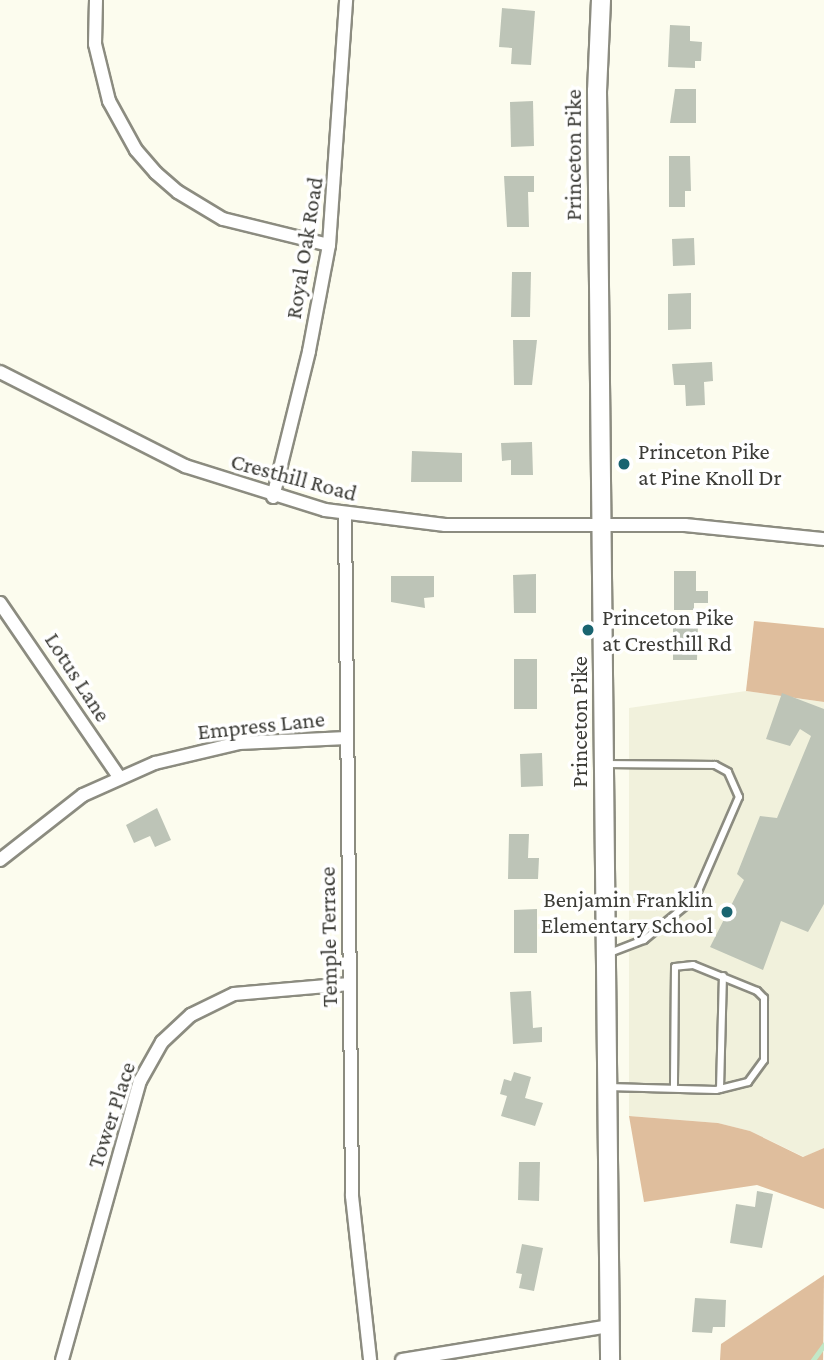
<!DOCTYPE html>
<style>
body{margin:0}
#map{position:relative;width:824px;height:1360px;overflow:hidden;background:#fcfcee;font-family:"Crimson Pro",serif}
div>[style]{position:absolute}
.built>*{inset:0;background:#f1f1dc}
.forest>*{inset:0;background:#dfbe9d}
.stream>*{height:4.5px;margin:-2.25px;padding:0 2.25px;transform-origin:2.25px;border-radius:2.25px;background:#c2e8c7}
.building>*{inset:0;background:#bdc4b7}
.roads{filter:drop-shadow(2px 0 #8c8c80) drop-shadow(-2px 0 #8c8c80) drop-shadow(0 2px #8c8c80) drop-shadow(0 -2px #8c8c80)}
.lane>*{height:6px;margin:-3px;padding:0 3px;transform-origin:3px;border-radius:3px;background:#fff}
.street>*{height:12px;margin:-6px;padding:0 6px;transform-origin:6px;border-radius:6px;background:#fff}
.secondary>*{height:18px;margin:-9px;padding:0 9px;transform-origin:9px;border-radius:9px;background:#fff}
.dots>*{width:19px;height:19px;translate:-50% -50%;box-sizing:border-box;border:4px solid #fff;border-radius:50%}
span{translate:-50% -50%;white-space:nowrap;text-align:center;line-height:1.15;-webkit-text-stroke:7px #fff;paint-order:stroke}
.street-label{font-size:23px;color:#3c3c37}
.poi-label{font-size:23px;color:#3c3c37}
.left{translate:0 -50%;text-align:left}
.right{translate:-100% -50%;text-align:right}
</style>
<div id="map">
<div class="built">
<div style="clip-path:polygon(746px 691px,824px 702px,824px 1148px,804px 1157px,750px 1131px,718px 1123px,629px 1116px,629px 708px)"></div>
</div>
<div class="forest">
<div style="clip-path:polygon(754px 621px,824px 628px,824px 702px,746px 691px)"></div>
<div style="clip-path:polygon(629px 1116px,718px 1123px,750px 1131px,803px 1157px,824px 1148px,824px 1209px,757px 1185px,644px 1202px)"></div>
<div style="clip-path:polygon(824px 1275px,823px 1360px,720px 1360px,721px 1344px)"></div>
</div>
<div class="stream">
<div style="left:813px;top:1360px;width:19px;rotate:-54deg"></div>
</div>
<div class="building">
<div style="clip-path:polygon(502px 8px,535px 11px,531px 65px,511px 64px,512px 48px,499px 47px)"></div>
<div style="clip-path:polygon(670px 25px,690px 26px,690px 41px,702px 42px,701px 61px,695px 61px,695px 68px,668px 67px)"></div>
<div style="clip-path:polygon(675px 89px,696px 89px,696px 123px,670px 123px)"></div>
<div style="clip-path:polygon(533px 101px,534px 146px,511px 147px,510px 102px)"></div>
<div style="clip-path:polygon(669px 156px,690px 156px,691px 191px,685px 191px,685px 207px,669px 207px)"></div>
<div style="clip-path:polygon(504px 176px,534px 176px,534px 192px,528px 192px,529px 227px,507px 227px)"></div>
<div style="clip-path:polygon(694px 238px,695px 265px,673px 266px,672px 239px)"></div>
<div style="clip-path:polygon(512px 272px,531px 272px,530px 317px,511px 317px)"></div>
<div style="clip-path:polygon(691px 293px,691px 329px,668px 330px,668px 294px)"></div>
<div style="clip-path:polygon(513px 340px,537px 340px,532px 385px,514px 385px)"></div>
<div style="clip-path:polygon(712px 362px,713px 381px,704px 382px,705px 405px,686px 406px,685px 385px,674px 385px,672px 364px)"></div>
<div style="clip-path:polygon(532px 442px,533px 475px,511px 475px,511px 460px,502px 461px,501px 443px)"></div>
<div style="clip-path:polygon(412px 451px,462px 453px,462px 482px,411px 482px)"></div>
<div style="clip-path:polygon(674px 571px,696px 571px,696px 591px,708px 591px,708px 603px,694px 603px,694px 610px,674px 610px)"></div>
<div style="clip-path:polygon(536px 574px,536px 613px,514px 613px,513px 575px)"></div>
<div style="clip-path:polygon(391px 576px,434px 576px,434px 597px,424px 598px,425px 608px,391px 602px)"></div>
<div style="clip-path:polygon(673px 623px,698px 623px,697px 660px,673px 660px)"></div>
<div style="clip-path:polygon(514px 659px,537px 659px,537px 709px,514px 709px)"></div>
<div style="clip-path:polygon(782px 693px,824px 709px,824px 904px,808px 932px,781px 921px,763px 970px,710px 947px,744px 880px,737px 874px,760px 816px,777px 818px,811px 736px,800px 729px,790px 746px,766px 739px)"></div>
<div style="clip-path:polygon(542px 753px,543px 786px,521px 787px,520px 754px)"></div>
<div style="clip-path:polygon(157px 808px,171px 840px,155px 847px,150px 836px,134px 843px,126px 825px)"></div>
<div style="clip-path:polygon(509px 834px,529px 834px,528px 858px,539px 858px,538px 879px,508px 879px)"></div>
<div style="clip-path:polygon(537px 909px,537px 953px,514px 953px,514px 910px)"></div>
<div style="clip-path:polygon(531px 991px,533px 1028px,542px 1027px,542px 1042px,513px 1044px,510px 992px)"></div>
<div style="clip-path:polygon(514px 1072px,531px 1077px,525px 1098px,543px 1103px,535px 1126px,501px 1116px,507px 1096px,500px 1094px,504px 1079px,511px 1081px)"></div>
<div style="clip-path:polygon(519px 1162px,540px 1162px,539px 1201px,518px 1200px)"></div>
<div style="clip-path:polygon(757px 1191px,773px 1194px,762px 1248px,730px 1243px,736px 1204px,755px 1207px)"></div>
<div style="clip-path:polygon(522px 1244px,543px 1248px,534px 1291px,519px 1288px,522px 1274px,516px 1273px)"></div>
<div style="clip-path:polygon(695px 1298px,726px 1300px,725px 1327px,713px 1327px,712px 1333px,692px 1332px)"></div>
</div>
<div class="roads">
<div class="lane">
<div style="left:607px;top:954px;width:40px;rotate:-21deg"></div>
<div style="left:644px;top:940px;width:66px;rotate:-39.5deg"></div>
<div style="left:695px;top:898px;width:110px;rotate:-66.5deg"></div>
<div style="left:739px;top:797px;width:27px;rotate:-114deg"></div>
<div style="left:728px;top:772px;width:15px;rotate:-152deg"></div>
<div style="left:715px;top:765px;width:108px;rotate:-179.5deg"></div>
<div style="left:608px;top:1087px;width:108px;rotate:1.6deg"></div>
<div style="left:716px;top:1090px;width:33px;rotate:-14deg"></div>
<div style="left:748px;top:1082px;width:27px;rotate:-54deg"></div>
<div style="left:764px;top:1060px;width:62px;rotate:-90deg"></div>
<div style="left:764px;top:998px;width:10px;rotate:-135deg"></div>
<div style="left:757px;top:991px;width:69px;rotate:-157.9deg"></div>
<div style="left:693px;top:965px;width:18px;rotate:174deg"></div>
<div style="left:675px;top:967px;width:121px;rotate:90.5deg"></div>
<div style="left:720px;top:1089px;width:113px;rotate:-88.5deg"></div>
</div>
<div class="street">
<div style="left:96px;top:0;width:44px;rotate:91.3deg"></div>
<div style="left:95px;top:44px;width:59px;rotate:76.2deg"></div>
<div style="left:109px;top:101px;width:56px;rotate:61.1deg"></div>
<div style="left:136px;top:150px;width:30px;rotate:49deg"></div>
<div style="left:156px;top:173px;width:29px;rotate:41deg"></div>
<div style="left:178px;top:192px;width:52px;rotate:31deg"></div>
<div style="left:223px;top:219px;width:109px;rotate:13.8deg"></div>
<div style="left:0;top:372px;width:208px;rotate:26.9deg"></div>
<div style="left:185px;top:466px;width:147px;rotate:17.4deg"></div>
<div style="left:325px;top:510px;width:121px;rotate:7.1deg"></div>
<div style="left:445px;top:525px;width:240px"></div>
<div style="left:685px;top:525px;width:140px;rotate:5.8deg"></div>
<div style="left:273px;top:497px;width:150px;rotate:-76.1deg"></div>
<div style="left:309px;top:351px;width:108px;rotate:-79.3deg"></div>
<div style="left:329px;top:245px;width:246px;rotate:-86deg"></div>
<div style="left:345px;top:514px;width:682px;rotate:89.41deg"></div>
<div style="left:352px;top:1196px;width:165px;rotate:83.7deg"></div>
<div style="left:0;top:603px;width:211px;rotate:55.6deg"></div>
<div style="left:0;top:860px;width:105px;rotate:-38.1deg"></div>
<div style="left:83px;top:795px;width:79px;rotate:-24deg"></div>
<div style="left:155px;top:763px;width:86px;rotate:-13.4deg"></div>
<div style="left:239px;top:743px;width:108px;rotate:-2.7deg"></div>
<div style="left:62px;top:1360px;width:290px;rotate:-74.4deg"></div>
<div style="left:140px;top:1081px;width:45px;rotate:-60.6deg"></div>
<div style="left:162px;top:1042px;width:40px;rotate:-43deg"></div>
<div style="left:191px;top:1015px;width:48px;rotate:-26deg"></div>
<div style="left:234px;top:994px;width:116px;rotate:-4.9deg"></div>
<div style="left:402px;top:1360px;width:211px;rotate:-9.3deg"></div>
</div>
<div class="secondary">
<div style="left:601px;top:0;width:91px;rotate:92.5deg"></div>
<div style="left:597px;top:91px;width:1269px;rotate:89.41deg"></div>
</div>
</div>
<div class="dots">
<div style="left:624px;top:464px;background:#196470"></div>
<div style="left:588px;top:630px;background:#196470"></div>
<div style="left:727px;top:912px;background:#196470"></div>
</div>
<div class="street-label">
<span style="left:573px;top:155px;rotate:-90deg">Princeton Pike</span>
<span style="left:304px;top:248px;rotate:-81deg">Royal Oak Road</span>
<span style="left:294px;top:477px;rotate:15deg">Cresthill Road</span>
<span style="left:78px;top:677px;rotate:57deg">Lotus Lane</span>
<span style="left:579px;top:722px;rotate:-90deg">Princeton Pike</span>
<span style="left:261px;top:725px;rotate:-6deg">Empress Lane</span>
<span style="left:328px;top:937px;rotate:-91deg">Temple Terrace</span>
<span style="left:111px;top:1115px;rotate:-72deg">Tower Place</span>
</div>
<div class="poi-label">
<span class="left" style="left:638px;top:464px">Princeton Pike<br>at Pine Knoll Dr</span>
<span class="left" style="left:602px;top:630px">Princeton Pike<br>at Cresthill Rd</span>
<span class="right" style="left:713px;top:912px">Benjamin Franklin<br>Elementary School</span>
</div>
</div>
